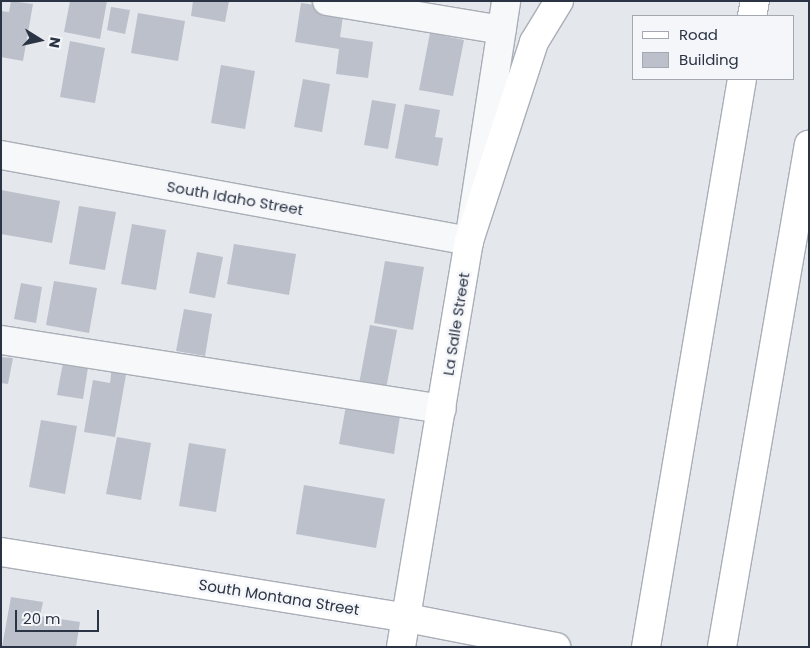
<!DOCTYPE html>
<style>
body{margin:0}
#map{position:relative;width:810px;height:648px;overflow:hidden;background:#e4e7ec;font-family:Poppins,sans-serif}
div>[style]{position:absolute}
.building>*{inset:0;background:#bbc0ca}
.roads{filter:drop-shadow(1px 0 #a9aeb7) drop-shadow(-1px 0 #a9aeb7) drop-shadow(0 1px #a9aeb7) drop-shadow(0 -1px #a9aeb7)}
.minor>*{height:28px;margin:-14px;padding:0 14px;transform-origin:14px;border-radius:14px;background:#f7f8fa}
.major>*{height:28px;margin:-14px;padding:0 14px;transform-origin:14px;border-radius:14px;background:#fff}
.highway>*{height:28px;margin:-14px;padding:0 14px;transform-origin:14px;border-radius:14px;background:#fff}
span{translate:-50% -50%;white-space:nowrap;text-align:center;line-height:1.15;-webkit-text-stroke:5px #f4f6f9;paint-order:stroke}
.street-label{font-size:15px;color:#2b3445}
.frame{position:absolute;inset:0;border:2px solid #2b3445;pointer-events:none}
.legend{position:absolute;left:632px;top:15px;width:162px;height:65px;box-sizing:border-box;background:#f4f6f9;border:1px solid #a4a8b1;margin:0;padding:6px 9px;list-style:none;font-size:15px;color:#2b3445}
.legend li{display:flex;align-items:center;gap:10px;height:25px}
.legend b{width:25px;border:1px solid #a4a8b1}
.north{position:absolute;left:15px;top:15px;width:50px;height:50px;-webkit-text-stroke:4px #f4f6f9;paint-order:stroke;rotate:100deg;font-size:14px;font-weight:700;line-height:20px;text-align:center;color:#2b3445}
.north::after{content:'';display:block;margin:auto;width:18px;height:22px;background:#2b3445;clip-path:polygon(50% 0,100% 100%,50% 72%,0 100%)}
.scale{position:absolute;left:15px;top:610px;width:84px;height:22px;box-sizing:border-box;border:2px solid #2b3445;border-top:0;padding-left:6px;font-size:15px;line-height:18px;white-space:nowrap;color:#2b3445;-webkit-text-stroke:4px #f4f6f9;paint-order:stroke}
</style>
<div id="map">
<div class="building">
<div style="clip-path:polygon(11px 1px,33px 4px,23px 61px,1px 57px,1px 11px,9px 12px)"></div>
<div style="clip-path:polygon(70px 1px,107px 1px,100px 39px,64px 32px)"></div>
<div style="clip-path:polygon(193px 1px,229px 1px,225px 22px,191px 16px)"></div>
<div style="clip-path:polygon(301px 3px,344px 9px,340px 37px,373px 42px,368px 78px,336px 74px,339px 49px,295px 42px)"></div>
<div style="clip-path:polygon(111px 7px,130px 10px,125px 34px,107px 30px)"></div>
<div style="clip-path:polygon(138px 13px,185px 21px,178px 61px,131px 53px)"></div>
<div style="clip-path:polygon(430px 33px,464px 40px,453px 96px,419px 90px)"></div>
<div style="clip-path:polygon(70px 41px,105px 48px,95px 103px,60px 97px)"></div>
<div style="clip-path:polygon(221px 65px,255px 71px,245px 129px,211px 123px)"></div>
<div style="clip-path:polygon(303px 79px,330px 84px,322px 132px,294px 127px)"></div>
<div style="clip-path:polygon(372px 100px,396px 104px,388px 149px,364px 145px)"></div>
<div style="clip-path:polygon(405px 104px,440px 110px,435px 137px,443px 138px,438px 166px,395px 158px)"></div>
<div style="clip-path:polygon(1px 190px,60px 201px,52px 243px,1px 234px)"></div>
<div style="clip-path:polygon(79px 206px,116px 212px,105px 270px,69px 264px)"></div>
<div style="clip-path:polygon(132px 224px,166px 230px,156px 290px,121px 284px)"></div>
<div style="clip-path:polygon(234px 244px,296px 254px,289px 295px,227px 284px)"></div>
<div style="clip-path:polygon(197px 252px,223px 257px,215px 298px,189px 293px)"></div>
<div style="clip-path:polygon(385px 261px,424px 267px,413px 330px,374px 323px)"></div>
<div style="clip-path:polygon(54px 281px,97px 288px,89px 333px,46px 325px)"></div>
<div style="clip-path:polygon(21px 283px,42px 287px,36px 323px,14px 319px)"></div>
<div style="clip-path:polygon(184px 309px,212px 314px,205px 356px,176px 351px)"></div>
<div style="clip-path:polygon(370px 325px,397px 330px,386px 389px,359px 384px)"></div>
<div style="clip-path:polygon(1px 357px,13px 358px,8px 384px,1px 383px)"></div>
<div style="clip-path:polygon(64px 357px,89px 361px,83px 399px,57px 395px)"></div>
<div style="clip-path:polygon(112px 366px,127px 369px,115px 437px,84px 432px,93px 380px,110px 383px)"></div>
<div style="clip-path:polygon(346px 406px,400px 416px,394px 454px,339px 444px)"></div>
<div style="clip-path:polygon(41px 420px,77px 426px,65px 494px,29px 487px)"></div>
<div style="clip-path:polygon(117px 437px,151px 443px,141px 500px,106px 494px)"></div>
<div style="clip-path:polygon(189px 443px,226px 449px,216px 512px,179px 506px)"></div>
<div style="clip-path:polygon(304px 485px,385px 499px,376px 548px,296px 534px)"></div>
<div style="clip-path:polygon(11px 597px,43px 602px,40px 616px,80px 622px,76px 647px,2px 647px)"></div>
</div>
<div class="roads">
<div class="minor">
<div style="left:327px;top:1px;width:177px;rotate:9.4deg"></div>
<div style="left:1px;top:155px;width:476px;rotate:10.4deg"></div>
<div style="left:469px;top:241px;width:243px;rotate:-81.2deg"></div>
<div style="left:1px;top:340px;width:446px;rotate:8.9deg"></div>
</div>
<div class="major">
<div style="left:1px;top:552px;width:411px;rotate:9.2deg"></div>
<div style="left:407px;top:618px;width:152px;rotate:11deg"></div>
<div style="left:401px;top:647px;width:412px;rotate:-80.5deg"></div>
</div>
<div class="highway">
<div style="left:752px;top:16px;width:15px;rotate:-79deg"></div>
<div style="left:469px;top:241px;width:209px;rotate:-71.9deg"></div>
<div style="left:534px;top:42px;width:48px;rotate:-58.6deg"></div>
<div style="left:646px;top:647px;width:576px;rotate:-80.41deg"></div>
<div style="left:722px;top:647px;width:510px;rotate:-80.19deg"></div>
</div>
</div>
<div class="street-label">
<span style="left:235px;top:198px;rotate:10deg">South Idaho Street</span>
<span style="left:456px;top:324px;rotate:-81deg">La Salle Street</span>
<span style="left:279px;top:597px;rotate:9deg">South Montana Street</span>
</div>
<div class="frame"></div>
<ul class="legend">
<li><b style="height:6px;background:#fff"></b>Road</li>
<li><b style="height:14px;background:#bbc0ca"></b>Building</li>
</ul>
<div class="north">N</div>
<div class="scale">20 m</div>
</div>
